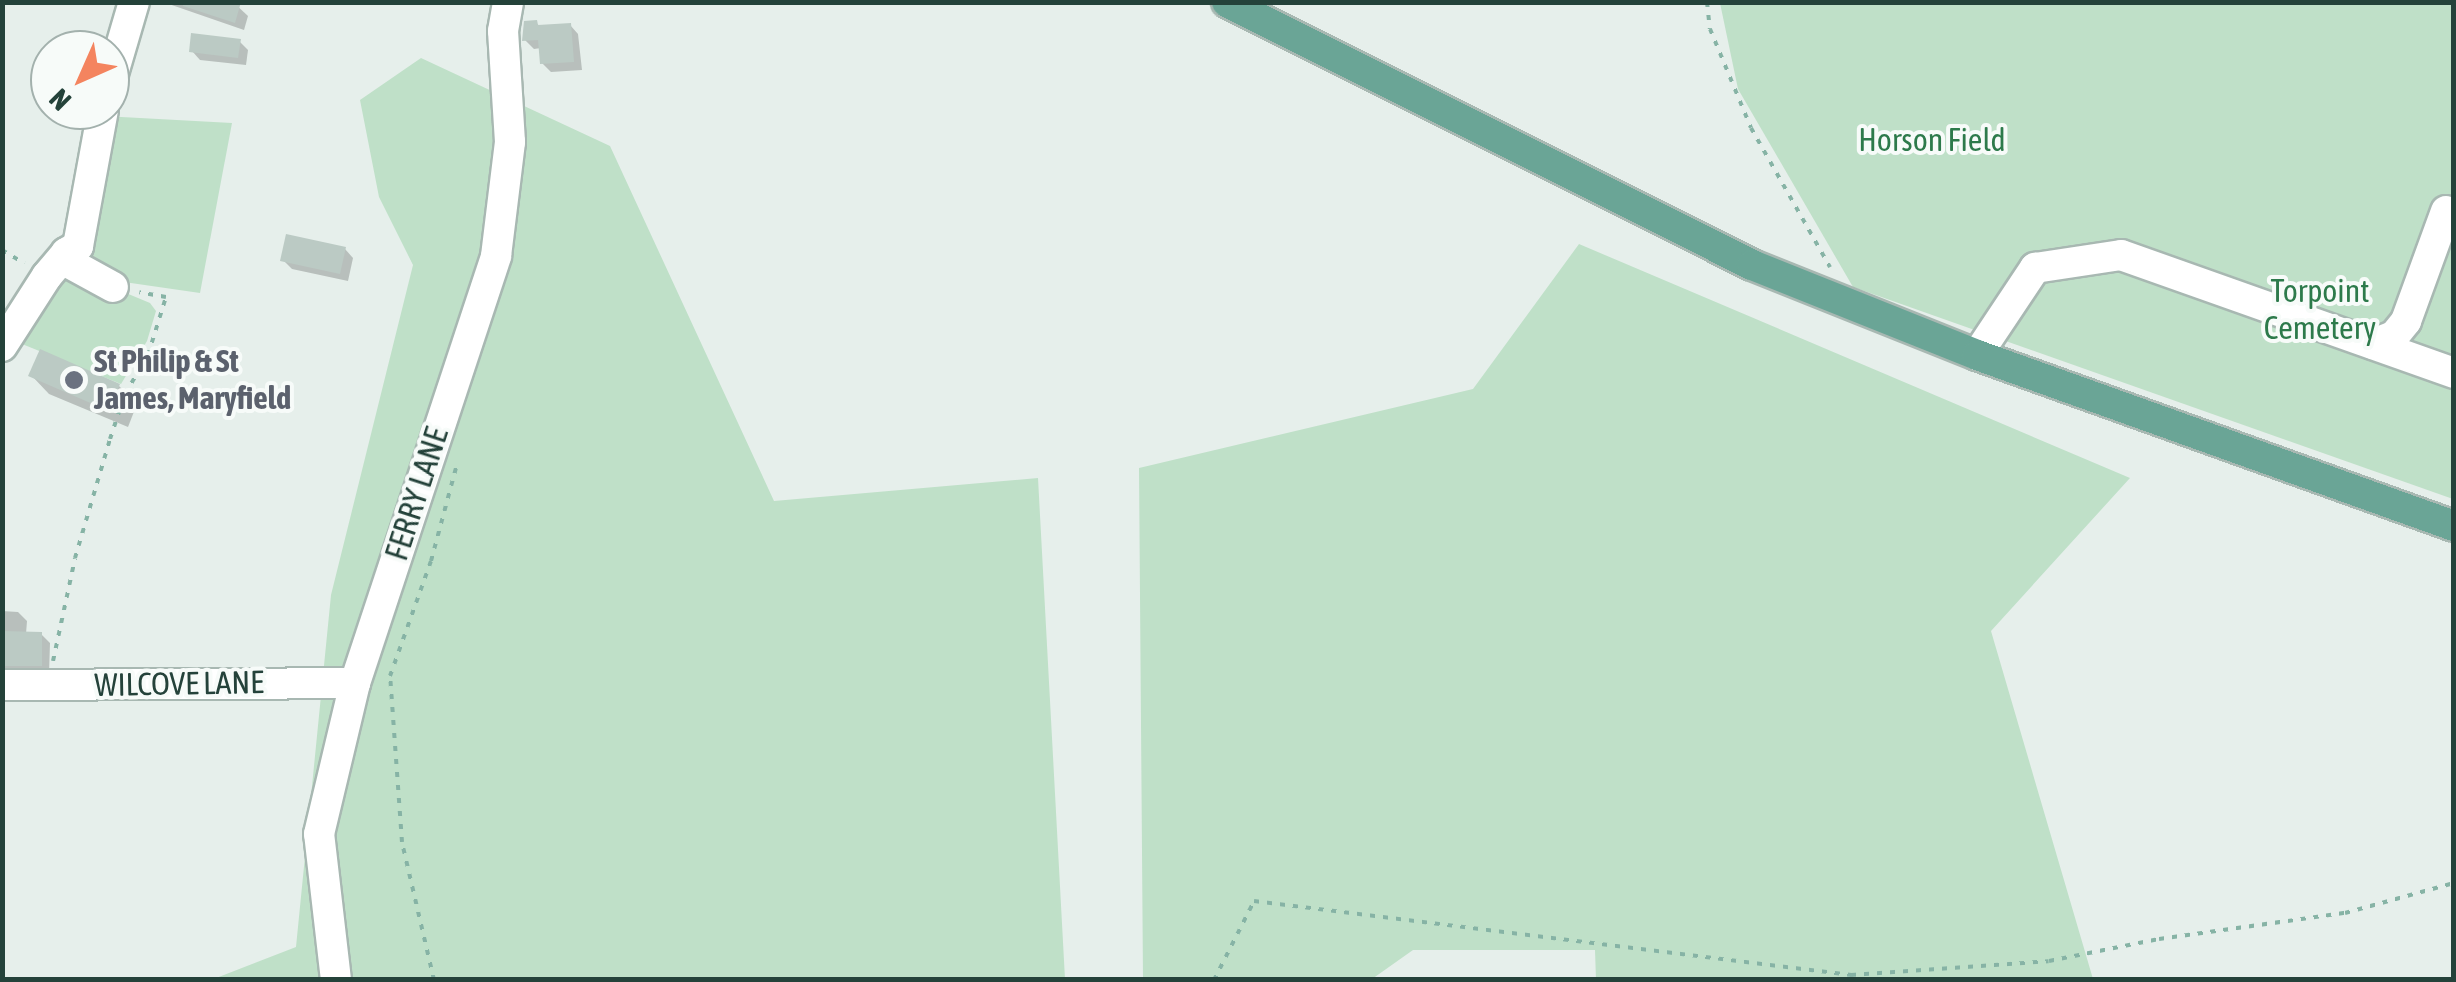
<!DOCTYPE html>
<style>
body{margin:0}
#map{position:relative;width:2456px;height:982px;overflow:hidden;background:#e6efeb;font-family:"Asap Condensed",sans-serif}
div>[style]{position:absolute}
.green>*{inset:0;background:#bfe0c8}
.shadow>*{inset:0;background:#0003}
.building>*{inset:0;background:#bbcac4}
.path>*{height:4px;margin-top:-2px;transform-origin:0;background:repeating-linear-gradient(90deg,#86b3a5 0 5px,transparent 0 13px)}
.roads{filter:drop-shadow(2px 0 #a8b8b2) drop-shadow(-2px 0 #a8b8b2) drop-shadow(0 2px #a8b8b2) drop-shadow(0 -2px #a8b8b2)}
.minor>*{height:30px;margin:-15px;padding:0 15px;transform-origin:15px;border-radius:15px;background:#fff}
.major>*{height:30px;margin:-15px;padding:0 15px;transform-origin:15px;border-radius:15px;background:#6aa596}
.dots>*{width:28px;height:28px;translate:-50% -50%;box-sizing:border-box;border:5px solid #f7fbf9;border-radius:50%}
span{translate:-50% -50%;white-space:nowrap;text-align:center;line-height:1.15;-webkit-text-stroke:8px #f7fbf9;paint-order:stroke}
.park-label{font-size:32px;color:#2d7a4b}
.worship-label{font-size:32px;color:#5b616d;font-weight:700}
.left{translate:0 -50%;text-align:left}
.street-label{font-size:32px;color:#24423a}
.frame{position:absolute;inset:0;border:5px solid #24423a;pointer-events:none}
.north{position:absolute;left:30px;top:30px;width:100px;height:100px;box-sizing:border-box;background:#f7fbf9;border:2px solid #a3b1ad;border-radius:50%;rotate:225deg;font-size:28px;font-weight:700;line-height:40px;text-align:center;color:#24423a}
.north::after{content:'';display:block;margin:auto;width:35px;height:45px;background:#f4845f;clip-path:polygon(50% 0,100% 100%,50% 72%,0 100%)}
</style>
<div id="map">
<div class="green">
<div style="clip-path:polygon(1720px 3px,2453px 3px,2453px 499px,1853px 287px,1738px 89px)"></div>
<div style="clip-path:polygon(421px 58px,610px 146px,774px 501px,1038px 478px,1065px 979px,211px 980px,296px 947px,331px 595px,413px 265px,379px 197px,360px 100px)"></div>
<div style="clip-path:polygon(103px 116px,232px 123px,200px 293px,117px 281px,82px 253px)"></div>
<div style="clip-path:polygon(1579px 244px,2130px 478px,1991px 631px,2093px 979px,1596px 980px,1595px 950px,1413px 950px,1372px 979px,1143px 979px,1139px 468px,1473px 389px)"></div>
<div style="clip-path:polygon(73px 271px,150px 303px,156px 311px,147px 341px,121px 384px,22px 344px,57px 279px)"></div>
</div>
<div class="shadow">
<div style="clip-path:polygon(163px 2px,233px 2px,248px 16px,244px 30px)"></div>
<div style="clip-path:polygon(536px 23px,541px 27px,570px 25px,578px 34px,582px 70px,551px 72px,542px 63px,541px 48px,534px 49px,525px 40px)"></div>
<div style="clip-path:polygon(240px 42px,248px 50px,246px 65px,200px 60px,192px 51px)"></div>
<div style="clip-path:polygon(345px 249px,353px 258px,348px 281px,292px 269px,283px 260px)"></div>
<div style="clip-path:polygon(31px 375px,119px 386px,137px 404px,128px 427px,49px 394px)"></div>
<div style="clip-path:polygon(2px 611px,18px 612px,27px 621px,26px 634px,41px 634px,50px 643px,49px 674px,2px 679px)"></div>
</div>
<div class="building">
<div style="clip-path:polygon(183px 2px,241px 2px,235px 23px,183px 6px)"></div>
<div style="clip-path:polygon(537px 20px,538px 25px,571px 23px,574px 62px,540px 64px,538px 40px,522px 41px,524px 21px)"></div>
<div style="clip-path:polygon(191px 33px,241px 39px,238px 58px,189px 52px)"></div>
<div style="clip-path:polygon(286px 234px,346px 247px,340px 274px,280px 261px)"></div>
<div style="clip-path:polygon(40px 349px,120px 384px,109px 411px,28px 376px)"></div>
<div style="clip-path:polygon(2px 631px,42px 632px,42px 666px,2px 666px)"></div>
</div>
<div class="path">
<div style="left:1707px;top:2px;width:27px;rotate:84deg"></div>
<div style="left:1710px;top:29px;width:107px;rotate:67.5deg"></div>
<div style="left:1751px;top:128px;width:160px;rotate:60.4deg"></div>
<div style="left:2px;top:250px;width:26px;rotate:31deg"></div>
<div style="left:53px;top:661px;width:105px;rotate:-77.9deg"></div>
<div style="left:75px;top:558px;width:124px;rotate:-73.6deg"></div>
<div style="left:110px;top:439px;width:47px;rotate:-71.6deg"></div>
<div style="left:125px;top:394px;width:45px;rotate:-59.5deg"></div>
<div style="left:148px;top:355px;width:61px;rotate:-72.8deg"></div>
<div style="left:166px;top:297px;width:27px;rotate:-170deg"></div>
<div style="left:434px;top:980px;width:142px;rotate:-103.1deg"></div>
<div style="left:402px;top:842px;width:166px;rotate:-94.1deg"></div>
<div style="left:390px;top:676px;width:122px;rotate:-70.4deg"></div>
<div style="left:431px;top:561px;width:100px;rotate:-75deg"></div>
<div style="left:1214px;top:980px;width:89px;rotate:-63.1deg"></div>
<div style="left:1254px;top:901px;width:602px;rotate:7.07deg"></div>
<div style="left:1851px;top:975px;width:198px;rotate:-4deg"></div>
<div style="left:2049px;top:961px;width:112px;rotate:-11.3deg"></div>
<div style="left:2159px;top:939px;width:188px;rotate:-8deg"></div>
<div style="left:2345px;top:913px;width:113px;rotate:-15.4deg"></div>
</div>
<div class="roads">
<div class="minor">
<div style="left:110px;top:84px;width:85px;rotate:-73.7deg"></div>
<div style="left:62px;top:259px;width:58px;rotate:28.8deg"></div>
<div style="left:2373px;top:344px;width:22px;rotate:-21deg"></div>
<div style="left:2394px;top:336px;width:19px;rotate:-51deg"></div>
<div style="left:2406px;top:321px;width:117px;rotate:-70deg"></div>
<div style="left:2px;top:346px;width:83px;rotate:-57.3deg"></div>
<div style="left:47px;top:276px;width:30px;rotate:-50deg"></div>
<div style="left:66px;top:253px;width:14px;rotate:-30deg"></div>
<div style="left:78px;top:246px;width:138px;rotate:-79.6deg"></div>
<div style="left:1977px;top:355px;width:105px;rotate:-56.3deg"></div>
<div style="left:2035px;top:268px;width:87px;rotate:-8.6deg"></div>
<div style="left:2121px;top:255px;width:353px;rotate:19.5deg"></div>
<div style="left:2px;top:685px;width:353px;rotate:-0.3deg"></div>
<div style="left:336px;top:980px;width:147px;rotate:-96.6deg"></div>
<div style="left:319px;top:834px;width:155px;rotate:-76.6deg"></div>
<div style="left:355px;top:683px;width:450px;rotate:-71.7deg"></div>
<div style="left:496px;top:256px;width:115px;rotate:-83deg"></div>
<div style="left:510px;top:142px;width:111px;rotate:-93.6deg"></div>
<div style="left:503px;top:31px;width:29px;rotate:-80deg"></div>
</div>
<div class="major">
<div style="left:1227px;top:2px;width:587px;rotate:26.61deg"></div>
<div style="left:1752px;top:265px;width:242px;rotate:21.8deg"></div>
<div style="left:1977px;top:355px;width:507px;rotate:19.72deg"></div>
</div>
</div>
<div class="dots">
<div style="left:74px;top:380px;background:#6b7280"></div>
</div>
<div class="park-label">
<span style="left:1932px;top:140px">Horson Field</span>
<span style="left:2320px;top:310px">Torpoint<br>Cemetery</span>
</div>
<div class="worship-label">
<span class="left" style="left:94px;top:380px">St Philip &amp; St<br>James, Maryfield</span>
</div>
<div class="street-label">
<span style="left:417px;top:494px;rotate:-72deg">FERRY LANE</span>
<span style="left:179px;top:684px;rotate:-1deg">WILCOVE LANE</span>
</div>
<div class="frame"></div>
<div class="north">N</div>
</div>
